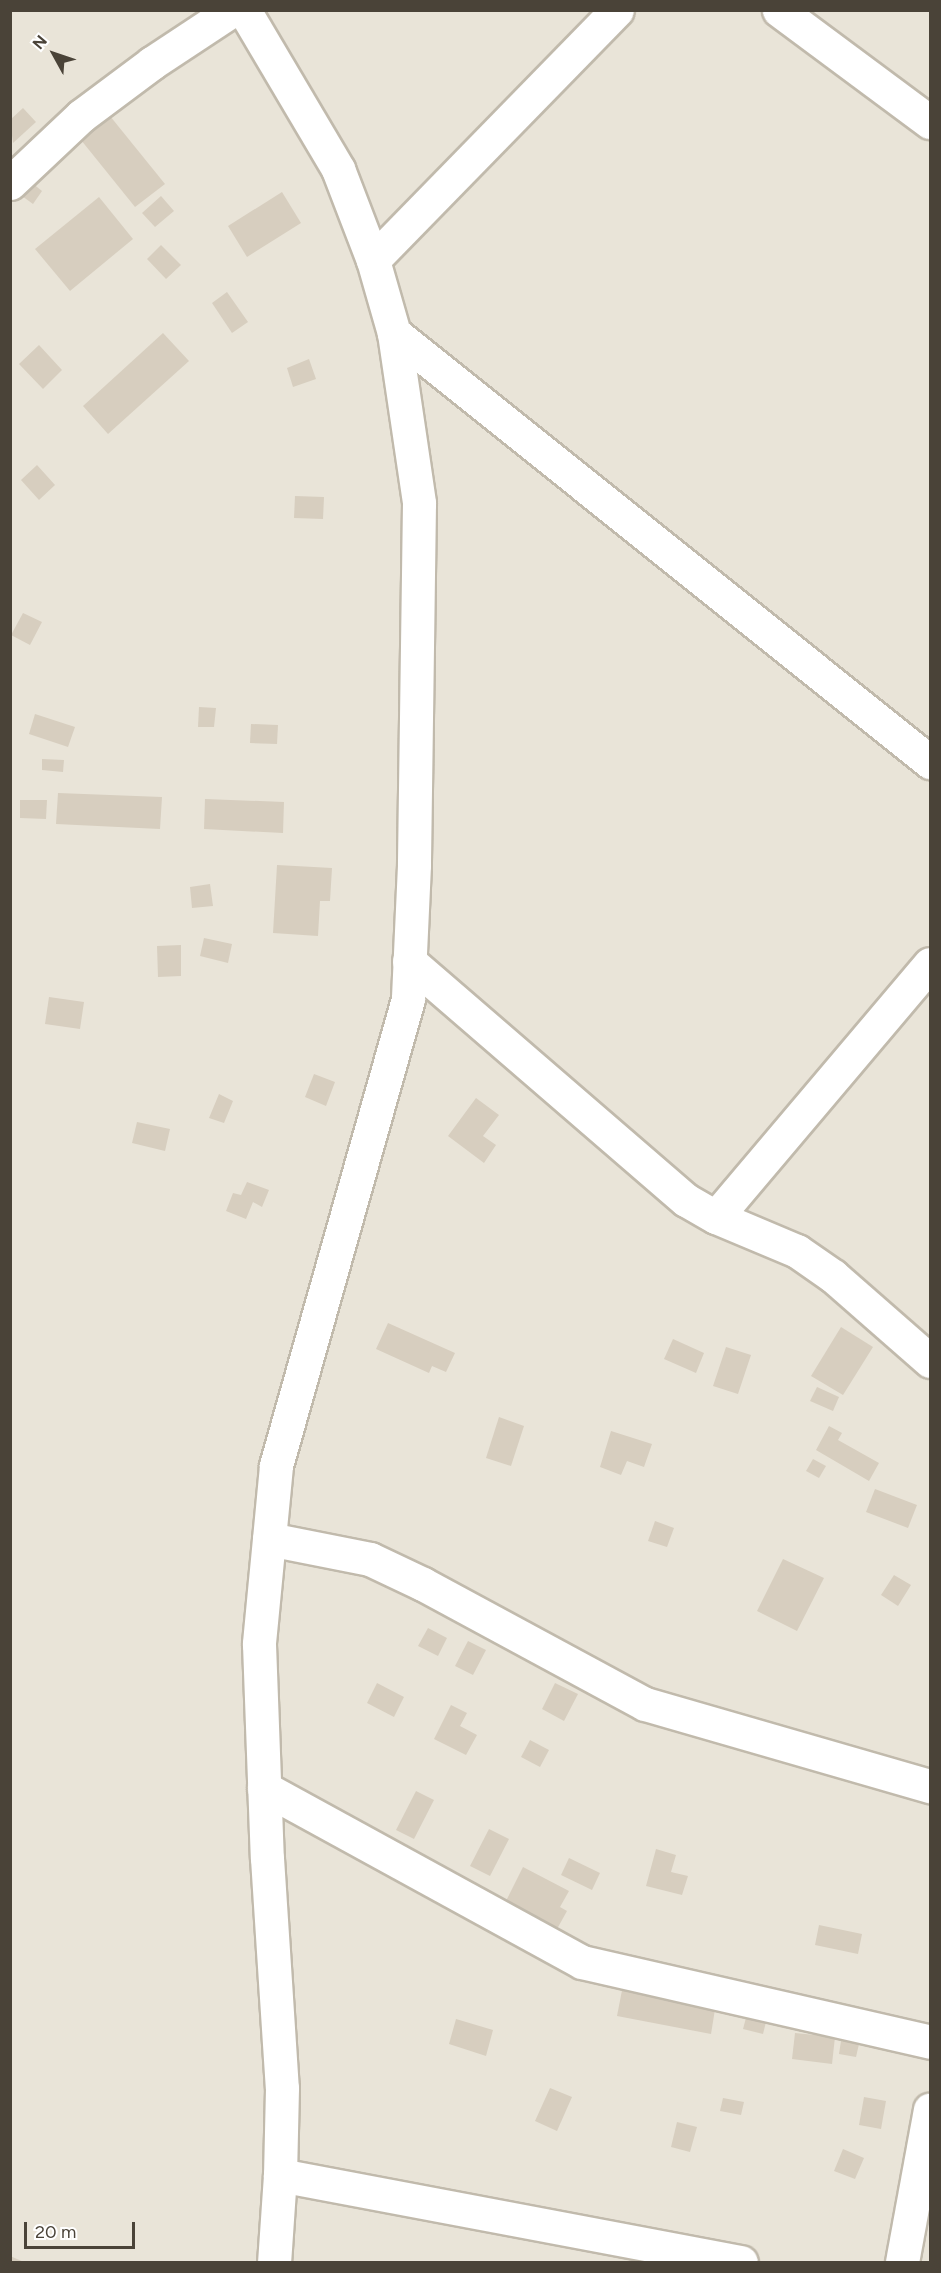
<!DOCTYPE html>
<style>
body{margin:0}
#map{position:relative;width:941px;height:2273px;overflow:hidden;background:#f5f2ea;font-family:Figtree,sans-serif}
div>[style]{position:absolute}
.residential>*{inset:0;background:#e9e4d8}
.building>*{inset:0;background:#d7cebf}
.roads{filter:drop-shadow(2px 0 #c1baac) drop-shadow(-2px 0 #c1baac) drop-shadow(0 2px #c1baac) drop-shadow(0 -2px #c1baac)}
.street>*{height:33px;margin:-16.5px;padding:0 16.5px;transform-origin:16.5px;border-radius:16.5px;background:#fff}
span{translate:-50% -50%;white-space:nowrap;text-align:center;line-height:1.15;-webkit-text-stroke:4.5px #fff;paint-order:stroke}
.frame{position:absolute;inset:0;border:12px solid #4a4338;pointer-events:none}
.north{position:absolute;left:24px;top:24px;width:60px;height:60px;-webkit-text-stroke:4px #fff;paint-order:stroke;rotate:310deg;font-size:16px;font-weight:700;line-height:24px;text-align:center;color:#4a4338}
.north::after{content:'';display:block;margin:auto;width:21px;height:27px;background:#4a4338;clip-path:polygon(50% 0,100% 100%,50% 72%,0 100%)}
.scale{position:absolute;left:24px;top:2222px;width:111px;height:27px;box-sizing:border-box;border:3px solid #4a4338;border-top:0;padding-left:8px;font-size:18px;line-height:21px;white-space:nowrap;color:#4a4338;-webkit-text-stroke:4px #fff;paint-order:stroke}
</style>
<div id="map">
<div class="residential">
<div style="clip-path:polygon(11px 11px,930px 11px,930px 2262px,11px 2262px)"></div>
</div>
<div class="building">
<div style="clip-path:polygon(23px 108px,36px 122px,13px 143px,10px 120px)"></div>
<div style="clip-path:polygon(110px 116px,165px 184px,135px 207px,81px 140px)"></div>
<div style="clip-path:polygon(32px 183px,42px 191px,33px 204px,22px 196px)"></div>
<div style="clip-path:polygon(282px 192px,301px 223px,247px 257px,228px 226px)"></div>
<div style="clip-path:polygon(161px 196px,174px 211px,155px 227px,142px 213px)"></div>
<div style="clip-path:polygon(99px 197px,133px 239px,70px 291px,35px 249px)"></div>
<div style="clip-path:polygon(161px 245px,181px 265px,166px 279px,147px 259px)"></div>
<div style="clip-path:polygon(227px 292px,248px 322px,232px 333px,212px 303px)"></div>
<div style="clip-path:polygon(163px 333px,189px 361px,108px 434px,83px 406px)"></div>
<div style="clip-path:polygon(39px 345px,62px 370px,43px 389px,19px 364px)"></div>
<div style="clip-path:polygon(309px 359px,316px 379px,293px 387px,287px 368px)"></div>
<div style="clip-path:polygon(37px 465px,55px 485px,39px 500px,21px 480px)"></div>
<div style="clip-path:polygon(295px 496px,324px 497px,323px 519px,294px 518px)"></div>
<div style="clip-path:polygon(23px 613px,42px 622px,30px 645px,11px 635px)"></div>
<div style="clip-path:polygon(199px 707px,216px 708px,214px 727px,198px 727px)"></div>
<div style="clip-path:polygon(35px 714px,75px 727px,68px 747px,29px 734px)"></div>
<div style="clip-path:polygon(251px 724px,278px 725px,277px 744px,250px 743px)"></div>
<div style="clip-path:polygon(42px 759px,64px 760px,63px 772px,42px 770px)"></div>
<div style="clip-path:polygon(58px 793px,162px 797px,160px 829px,56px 824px)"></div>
<div style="clip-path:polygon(205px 799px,284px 802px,283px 833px,204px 829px)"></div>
<div style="clip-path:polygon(20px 800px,47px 800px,46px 819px,20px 818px)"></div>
<div style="clip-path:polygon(277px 865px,332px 868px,330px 901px,320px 901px,318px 936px,273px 933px)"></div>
<div style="clip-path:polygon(210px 884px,213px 906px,192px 908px,190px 887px)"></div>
<div style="clip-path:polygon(204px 938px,232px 944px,228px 963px,200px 956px)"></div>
<div style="clip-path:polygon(181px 945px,181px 976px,158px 977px,157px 946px)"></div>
<div style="clip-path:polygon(49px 997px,84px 1002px,80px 1029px,45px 1024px)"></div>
<div style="clip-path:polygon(314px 1074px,335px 1082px,326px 1106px,305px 1097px)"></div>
<div style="clip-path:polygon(219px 1094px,233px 1101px,224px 1123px,209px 1118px)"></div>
<div style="clip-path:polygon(476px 1098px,499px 1115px,483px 1136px,496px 1145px,484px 1163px,448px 1136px)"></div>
<div style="clip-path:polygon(137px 1122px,170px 1129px,165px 1151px,132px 1143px)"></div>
<div style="clip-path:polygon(247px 1182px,269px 1190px,262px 1207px,253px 1202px,246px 1219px,226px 1211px,233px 1193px,241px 1195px)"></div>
<div style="clip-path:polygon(388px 1323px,455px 1353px,446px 1372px,432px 1366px,429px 1373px,376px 1349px)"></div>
<div style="clip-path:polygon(841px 1327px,873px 1347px,843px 1395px,811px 1376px)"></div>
<div style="clip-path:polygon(673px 1339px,704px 1353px,696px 1373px,664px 1359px)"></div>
<div style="clip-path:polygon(726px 1347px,751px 1355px,738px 1394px,713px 1386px)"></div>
<div style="clip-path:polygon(817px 1387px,839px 1397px,833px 1411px,810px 1401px)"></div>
<div style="clip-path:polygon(499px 1417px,524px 1426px,511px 1466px,486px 1458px)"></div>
<div style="clip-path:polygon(829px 1426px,842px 1433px,838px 1440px,879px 1463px,869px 1481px,816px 1450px)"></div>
<div style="clip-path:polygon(611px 1431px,652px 1444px,644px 1467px,627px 1461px,621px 1475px,600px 1467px)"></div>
<div style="clip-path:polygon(813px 1459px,826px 1466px,819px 1478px,806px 1471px)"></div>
<div style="clip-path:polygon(875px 1489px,917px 1505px,908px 1528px,866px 1512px)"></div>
<div style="clip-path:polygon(655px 1521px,674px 1528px,667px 1547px,648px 1541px)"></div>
<div style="clip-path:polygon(783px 1559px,824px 1578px,797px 1631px,757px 1611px)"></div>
<div style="clip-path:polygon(894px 1575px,911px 1585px,898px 1606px,881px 1595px)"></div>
<div style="clip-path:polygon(428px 1628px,447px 1638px,438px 1656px,418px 1646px)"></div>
<div style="clip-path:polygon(468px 1641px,486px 1650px,473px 1675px,455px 1666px)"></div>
<div style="clip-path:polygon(377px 1683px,404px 1697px,394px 1717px,367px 1703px)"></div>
<div style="clip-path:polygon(555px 1683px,578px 1694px,564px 1721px,542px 1709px)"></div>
<div style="clip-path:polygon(451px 1705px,467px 1713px,460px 1726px,477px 1735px,466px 1755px,434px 1739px)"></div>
<div style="clip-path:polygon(530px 1740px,549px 1750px,540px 1767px,521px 1757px)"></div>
<div style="clip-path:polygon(416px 1791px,434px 1800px,414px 1839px,396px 1830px)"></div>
<div style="clip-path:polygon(489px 1829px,509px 1839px,490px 1876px,470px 1866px)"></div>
<div style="clip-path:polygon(656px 1849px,676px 1855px,671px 1872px,688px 1876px,682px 1895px,646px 1886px)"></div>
<div style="clip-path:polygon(569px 1858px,600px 1873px,592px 1890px,561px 1875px)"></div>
<div style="clip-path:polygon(523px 1867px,569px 1891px,560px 1907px,567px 1911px,557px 1929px,505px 1903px)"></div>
<div style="clip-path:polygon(819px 1925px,862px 1934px,858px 1954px,815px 1945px)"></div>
<div style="clip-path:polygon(624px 1980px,717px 1997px,711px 2034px,617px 2016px)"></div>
<div style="clip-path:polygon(747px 2014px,767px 2018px,763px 2034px,743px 2029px)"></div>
<div style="clip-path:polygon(456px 2019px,493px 2030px,486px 2056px,449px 2044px)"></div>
<div style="clip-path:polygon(795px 2033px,835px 2037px,832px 2064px,792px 2059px)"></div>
<div style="clip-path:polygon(841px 2041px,859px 2044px,856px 2057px,839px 2054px)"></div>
<div style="clip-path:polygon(550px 2088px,572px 2097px,557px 2131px,535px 2121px)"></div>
<div style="clip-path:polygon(864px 2097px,886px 2101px,881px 2129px,859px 2125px)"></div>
<div style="clip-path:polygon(723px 2098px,744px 2102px,741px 2115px,720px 2111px)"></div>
<div style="clip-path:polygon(677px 2122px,697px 2127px,690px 2152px,671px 2147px)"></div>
<div style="clip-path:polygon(843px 2149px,864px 2158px,855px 2179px,834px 2171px)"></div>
<div style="clip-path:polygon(10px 2256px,24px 2262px,10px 2262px)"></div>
</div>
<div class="roads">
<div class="street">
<div style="left:244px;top:10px;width:185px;rotate:59.4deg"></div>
<div style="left:338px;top:169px;width:97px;rotate:69deg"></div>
<div style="left:373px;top:260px;width:76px;rotate:74deg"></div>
<div style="left:394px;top:333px;width:172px;rotate:81.6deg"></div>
<div style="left:419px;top:503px;width:362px;rotate:90.8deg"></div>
<div style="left:414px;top:865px;width:134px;rotate:92.6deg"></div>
<div style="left:408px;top:999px;width:485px;rotate:105.8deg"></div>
<div style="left:276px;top:1466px;width:179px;rotate:95.5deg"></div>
<div style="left:259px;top:1644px;width:214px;rotate:87.9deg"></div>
<div style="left:267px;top:1858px;width:230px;rotate:86.3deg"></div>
<div style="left:282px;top:2088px;width:87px;rotate:91.3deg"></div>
<div style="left:280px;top:2175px;width:87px;rotate:93.9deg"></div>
<div style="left:779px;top:10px;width:188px;rotate:36.6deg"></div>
<div style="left:10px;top:183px;width:98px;rotate:-43.3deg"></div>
<div style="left:81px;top:116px;width:89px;rotate:-36.7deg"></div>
<div style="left:152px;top:63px;width:96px;rotate:-33.5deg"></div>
<div style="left:373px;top:260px;width:349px;rotate:-45.7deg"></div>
<div style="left:394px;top:333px;width:687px;rotate:38.67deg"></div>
<div style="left:409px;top:961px;width:366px;rotate:40.8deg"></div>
<div style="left:686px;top:1200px;width:34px;rotate:30deg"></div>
<div style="left:716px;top:1217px;width:88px;rotate:22.8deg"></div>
<div style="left:797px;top:1251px;width:44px;rotate:34.8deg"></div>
<div style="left:833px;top:1276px;width:129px;rotate:41.2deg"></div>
<div style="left:716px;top:1217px;width:331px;rotate:-49.8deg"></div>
<div style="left:269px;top:1539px;width:103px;rotate:11.2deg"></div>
<div style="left:370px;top:1559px;width:59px;rotate:25.3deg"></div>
<div style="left:423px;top:1584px;width:252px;rotate:28.4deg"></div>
<div style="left:645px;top:1704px;width:297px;rotate:16.1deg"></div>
<div style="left:264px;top:1788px;width:362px;rotate:28.7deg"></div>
<div style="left:582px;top:1962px;width:357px;rotate:12.9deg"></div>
<div style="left:280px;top:2175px;width:469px;rotate:10.7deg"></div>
<div style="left:902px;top:2262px;width:155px;rotate:-79.6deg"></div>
</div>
</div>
<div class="frame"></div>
<div class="north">N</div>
<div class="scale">20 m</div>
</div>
